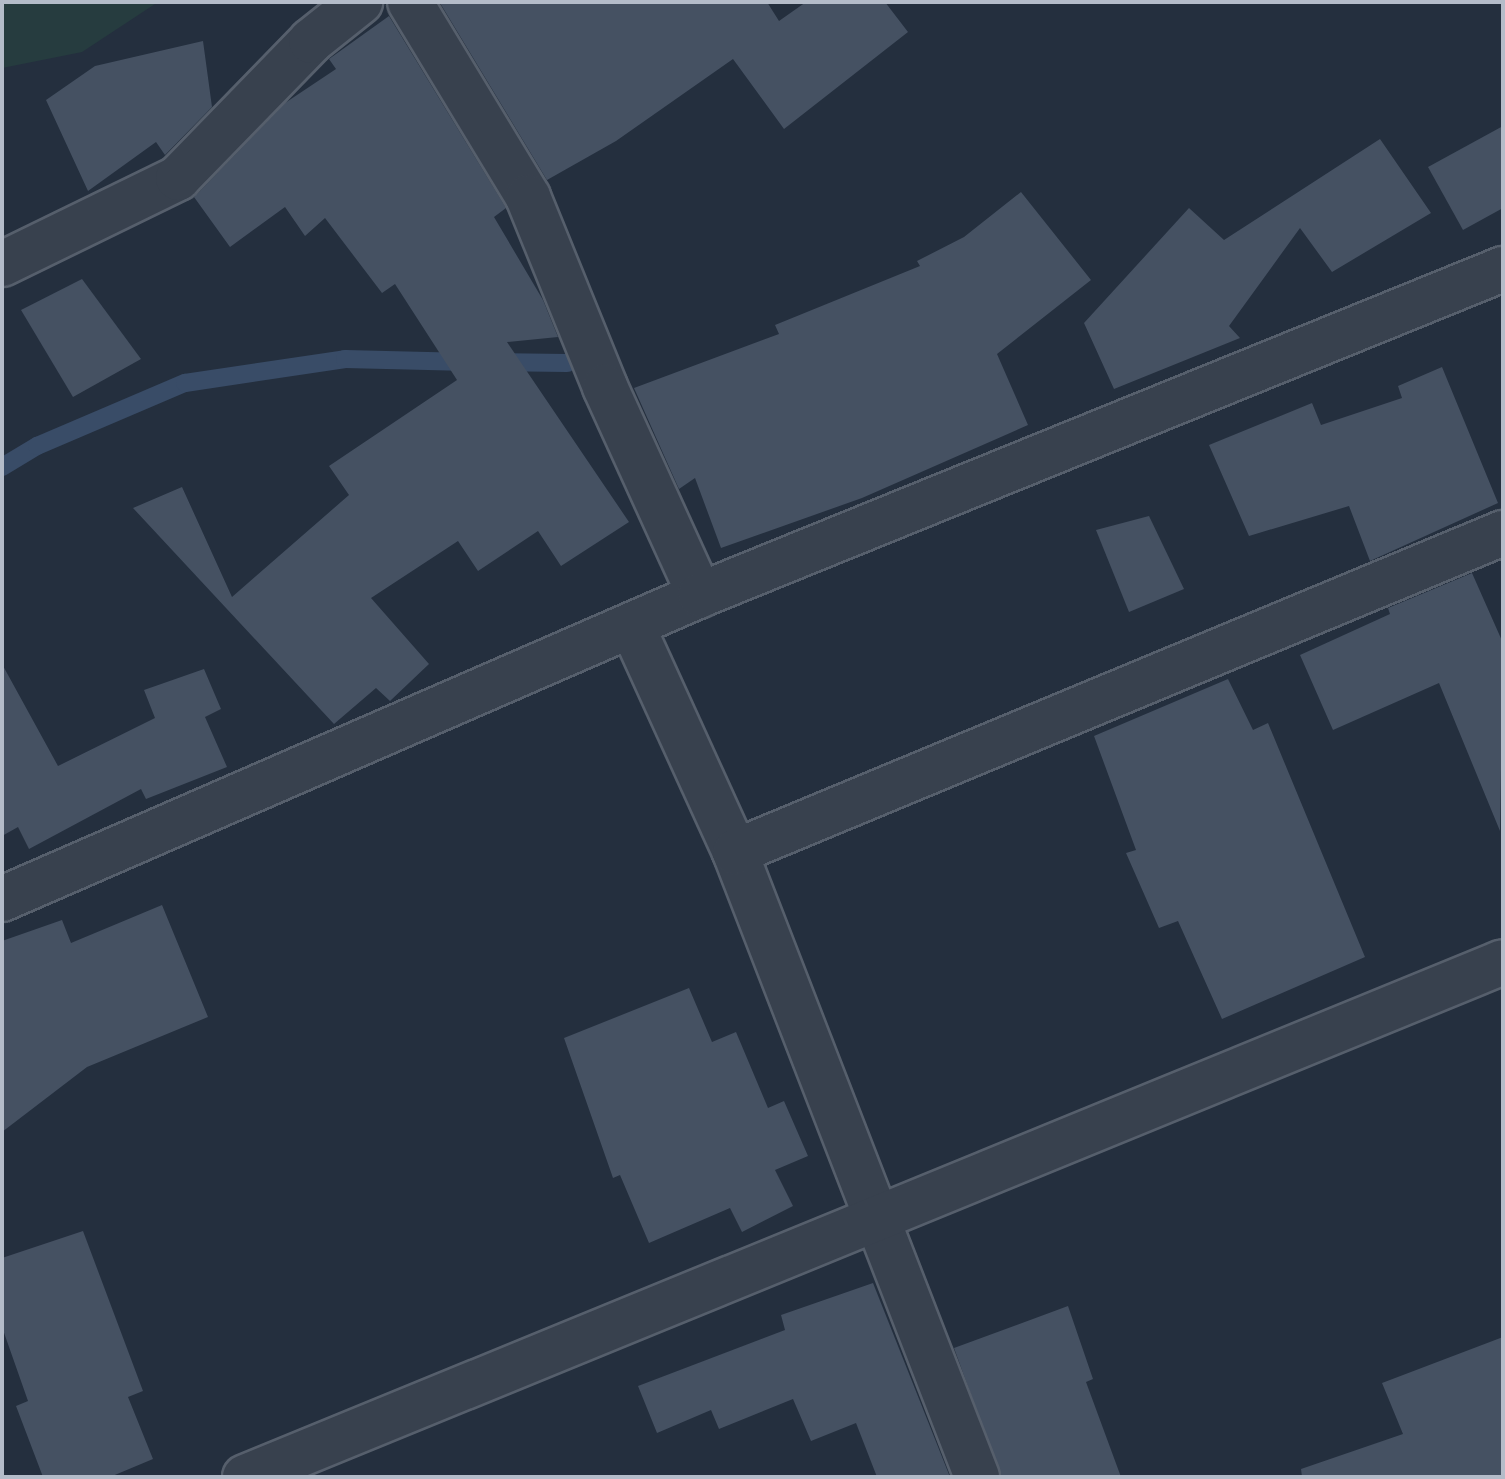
<!DOCTYPE html>
<style>
body{margin:0}
#map{position:relative;width:1505px;height:1479px;overflow:hidden;background:#242f3e;font-family:"Roboto Condensed",sans-serif}
div>[style]{position:absolute}
.green>*{inset:0;background:#263c3f}
.stream>*{height:18px;margin:-9px;padding:0 9px;transform-origin:9px;border-radius:9px;background:#394c67}
.building>*{inset:0;background:#455162}
.roads{filter:drop-shadow(2px 0 #565f6c) drop-shadow(-2px 0 #565f6c) drop-shadow(0 2px #565f6c) drop-shadow(0 -2px #565f6c)}
.minor>*{height:44px;margin:-22px;padding:0 22px;transform-origin:22px;border-radius:22px;background:#38414e}
span{translate:-50% -50%;white-space:nowrap;text-align:center;line-height:1.15;-webkit-text-stroke:6px #1d2633;paint-order:stroke}
.frame{position:absolute;inset:0;border:4px solid #b4bcc9;pointer-events:none}
</style>
<div id="map">
<div class="green">
<div style="clip-path:polygon(2px 2px,158px 2px,82px 52px,2px 68px)"></div>
</div>
<div class="stream">
<div style="left:498px;top:362px;width:69px;rotate:0.8deg"></div>
<div style="left:2px;top:467px;width:41px;rotate:-31deg"></div>
<div style="left:37px;top:446px;width:161px;rotate:-23.1deg"></div>
<div style="left:185px;top:383px;width:162px;rotate:-8.5deg"></div>
<div style="left:345px;top:359px;width:124px;rotate:1.4deg"></div>
</div>
<div class="building">
<div style="clip-path:polygon(767px 2px,779px 21px,806px 2px,885px 2px,908px 32px,784px 129px,733px 59px,616px 141px,547px 180px,440px 3px)"></div>
<div style="clip-path:polygon(389px 16px,506px 208px,494px 217px,543px 300px,558px 337px,507px 342px,629px 522px,561px 566px,538px 531px,478px 571px,458px 541px,371px 598px,429px 664px,390px 701px,376px 688px,334px 724px,133px 508px,182px 487px,232px 597px,349px 495px,329px 466px,457px 380px,395px 284px,382px 293px,325px 218px,305px 236px,285px 207px,230px 247px,194px 197px,285px 103px,336px 69px,329px 59px)"></div>
<div style="clip-path:polygon(203px 41px,212px 107px,165px 155px,156px 142px,88px 191px,46px 100px,95px 66px)"></div>
<div style="clip-path:polygon(1503px 126px,1503px 208px,1463px 230px,1428px 167px)"></div>
<div style="clip-path:polygon(1380px 139px,1431px 213px,1332px 272px,1300px 228px,1229px 326px,1240px 338px,1114px 389px,1084px 323px,1189px 208px,1224px 240px)"></div>
<div style="clip-path:polygon(1021px 192px,1091px 280px,997px 354px,1028px 425px,862px 498px,721px 548px,695px 478px,679px 489px,634px 388px,779px 334px,775px 325px,920px 266px,917px 261px,964px 237px)"></div>
<div style="clip-path:polygon(82px 279px,141px 359px,73px 397px,21px 310px)"></div>
<div style="clip-path:polygon(1442px 367px,1498px 503px,1370px 561px,1349px 506px,1249px 536px,1209px 445px,1312px 403px,1321px 425px,1402px 398px,1398px 386px)"></div>
<div style="clip-path:polygon(1149px 516px,1184px 589px,1129px 612px,1096px 530px)"></div>
<div style="clip-path:polygon(1472px 573px,1503px 643px,1500px 831px,1439px 683px,1333px 730px,1300px 655px,1390px 614px,1388px 608px)"></div>
<div style="clip-path:polygon(2px 664px,58px 766px,155px 718px,144px 690px,204px 669px,221px 709px,205px 717px,227px 767px,146px 799px,141px 789px,29px 849px,18px 827px,2px 836px)"></div>
<div style="clip-path:polygon(1228px 679px,1253px 730px,1268px 723px,1365px 957px,1222px 1019px,1178px 921px,1159px 928px,1126px 853px,1136px 850px,1094px 736px)"></div>
<div style="clip-path:polygon(162px 905px,208px 1017px,87px 1067px,2px 1132px,2px 941px,62px 920px,71px 943px)"></div>
<div style="clip-path:polygon(689px 988px,712px 1042px,736px 1032px,768px 1108px,784px 1101px,808px 1156px,775px 1170px,793px 1206px,742px 1232px,730px 1208px,649px 1243px,620px 1175px,613px 1178px,564px 1038px)"></div>
<div style="clip-path:polygon(83px 1231px,143px 1391px,128px 1397px,153px 1459px,110px 1477px,43px 1477px,16px 1406px,28px 1401px,2px 1327px,2px 1258px)"></div>
<div style="clip-path:polygon(873px 1283px,950px 1477px,877px 1477px,856px 1423px,811px 1441px,793px 1399px,719px 1429px,711px 1410px,657px 1433px,638px 1386px,785px 1330px,781px 1315px)"></div>
<div style="clip-path:polygon(1068px 1306px,1093px 1379px,1086px 1382px,1121px 1477px,1001px 1477px,954px 1348px)"></div>
<div style="clip-path:polygon(1503px 1337px,1503px 1477px,1302px 1477px,1301px 1469px,1403px 1434px,1382px 1383px)"></div>
</div>
<div class="roads">
<div class="minor">
<div style="left:410px;top:2px;width:228px;rotate:58.8deg"></div>
<div style="left:528px;top:197px;width:205px;rotate:67.9deg"></div>
<div style="left:605px;top:387px;width:229px;rotate:65.5deg"></div>
<div style="left:2px;top:264px;width:196px;rotate:-26deg"></div>
<div style="left:178px;top:178px;width:191px;rotate:-45.8deg"></div>
<div style="left:311px;top:41px;width:63px;rotate:-38.5deg"></div>
<div style="left:632px;top:626px;width:248px;rotate:65.5deg"></div>
<div style="left:735px;top:852px;width:670px;rotate:68.83deg"></div>
<div style="left:735px;top:852px;width:832px;rotate:-22.56deg"></div>
<div style="left:2px;top:899px;width:761px;rotate:-23.53deg"></div>
<div style="left:700px;top:595px;width:867px;rotate:-22.1deg"></div>
<div style="left:245px;top:1477px;width:1359px;rotate:-22.26deg"></div>
</div>
</div>
<div class="frame"></div>
</div>
